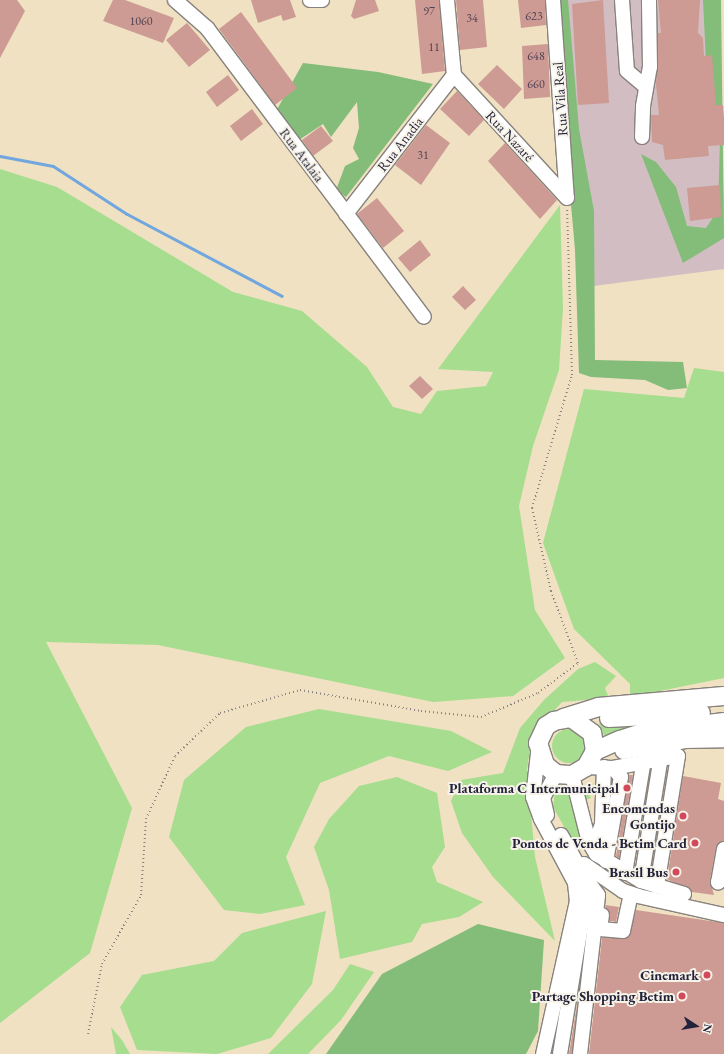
<!DOCTYPE html>
<meta charset="utf-8">
<style>
body{margin:0}
#map{position:relative;width:724px;height:1054px;overflow:hidden;background:#efe1c2;font-family:"EB Garamond",serif}
div>[style]{position:absolute}
.industrial>*{inset:0;background:#d2bec2}
.green>*{inset:0;background:#a6dd8e}
.round{border-radius:50%}
.forest>*{inset:0;background:#84bc79}
.stream>*{height:3px;margin:-1.5px;padding:0 1.5px;transform-origin:1.5px;border-radius:1.5px;background:#71a6de}
.building>*{inset:0;background:#cd9a94}
.path>*{height:2px;margin-top:-1px;transform-origin:0;background:repeating-linear-gradient(90deg,#88827e 0 1px,transparent 0 4px)}
.roads{filter:drop-shadow(1px 0 #88827e) drop-shadow(-1px 0 #88827e) drop-shadow(0 1px #88827e) drop-shadow(0 -1px #88827e)}
.minor>*{height:14px;margin:-7px;padding:0 7px;transform-origin:7px;border-radius:7px;background:#fff}
.major>*{height:18px;margin:-9px;padding:0 9px;transform-origin:9px;border-radius:9px;background:#fff}
.dots>*{width:11px;height:11px;translate:-50% -50%;box-sizing:border-box;border:2px solid #f7f3e8;border-radius:50%}
span{translate:-50% -50%;white-space:nowrap;text-align:center;line-height:1.15;-webkit-text-stroke:4px #f7f3e8;paint-order:stroke}
.number-label{font-size:12px;color:#4d4051}
.number-label span{-webkit-text-stroke-width:0}
.street-label{font-size:14px;color:#22223b}
.poi-label{font-size:14px;color:#22223b;font-weight:700}
.right{translate:-100% -50%;text-align:right}
.north{position:absolute;left:676px;top:1006px;width:40px;height:40px;-webkit-text-stroke:3px #f7f3e8;paint-order:stroke;rotate:102deg;font-size:11px;font-weight:700;line-height:16px;text-align:center;color:#22223b}
.north::after{content:'';display:block;margin:auto;width:14px;height:18px;background:#22223b;clip-path:polygon(50% 0,100% 100%,50% 72%,0 100%)}
</style>
<div id="map">
<div class="industrial">
<div style="clip-path:polygon(560px 0,713px 0,724px 199px,724px 269px,586px 287px)"></div>
</div>
<div class="green">
<div style="clip-path:polygon(0 169px,57px 187px,233px 292px,302px 311px,367px 367px,393px 407px,421px 414px,437px 391px,486px 386px,493px 372px,438px 369px,560px 205px,563px 308px,559px 370px,533px 446px,519px 506px,535px 610px,565px 658px,513px 696px,433px 702px,158px 645px,46px 642px,132px 808px,90px 953px,0 1023px)"></div>
<div style="clip-path:polygon(694px 368px,724px 372px,724px 678px,630px 697px,630px 684px,574px 629px,543px 543px,584px 389px,684px 398px)"></div>
<div style="clip-path:polygon(595px 662px,616px 676px,605px 688px,609px 698px,562px 702px,532px 735px,527px 770px,535px 857px,555px 941px,493px 877px,462px 833px,451px 801px,461px 780px,503px 773px,520px 728px,544px 700px,578px 669px)"></div>
<div style="clip-path:polygon(319px 709px,451px 731px,492px 752px,448px 771px,389px 756px,320px 783px,286px 857px,305px 905px,260px 914px,224px 910px,169px 837px,184px 780px,246px 727px)"></div>
<div style="clip-path:polygon(658px 722px,606px 741px,599px 723px)"></div>
<div class="round" style="left:552px;top:729px;width:34px;height:34px"></div>
<div style="clip-path:polygon(397px 777px,437px 793px,445px 847px,432px 867px,437px 882px,483px 902px,459px 917px,422px 924px,412px 942px,340px 959px,329px 890px,314px 847px,329px 819px,359px 786px)"></div>
<div style="clip-path:polygon(600px 779px,592px 785px,593px 790px,588px 792px,591px 798px,585px 800px,591px 823px,581px 792px)"></div>
<div style="clip-path:polygon(568px 789px,574px 800px,581px 850px,571px 839px,553px 807px,555px 792px)"></div>
<div style="clip-path:polygon(326px 911px,312px 984px,271px 1038px,217px 1054px,137px 1050px,120px 1007px,142px 975px,214px 961px,242px 933px)"></div>
<div style="clip-path:polygon(350px 964px,374px 972px,341px 1020px,308px 1054px,268px 1054px,333px 990px)"></div>
<div style="clip-path:polygon(111px 1027px,122px 1040px,130px 1054px,116px 1054px)"></div>
</div>
<div class="forest">
<div style="clip-path:polygon(553px 0,568px 0,579px 129px,594px 211px,595px 360px,683px 362px,687px 388px,668px 390px,645px 380px,591px 377px,579px 373px,575px 250px)"></div>
<div style="clip-path:polygon(703px 0,721px 0,724px 238px,683px 263px,641px 154px,656px 162px,676px 187px,687px 226px,706px 228px,718px 210px,720px 139px,707px 82px)"></div>
<div style="clip-path:polygon(303px 63px,378px 72px,433px 84px,346px 197px,336px 190px,345px 166px,359px 159px,353px 148px,359px 128px,357px 102px,331px 137px,323px 124px,296px 142px,275px 113px)"></div>
<div style="clip-path:polygon(478px 924px,544px 940px,538px 1031px,526px 1054px,326px 1054px,382px 974px)"></div>
</div>
<div class="stream">
<div style="left:0;top:156px;width:54px;rotate:10.7deg"></div>
<div style="left:53px;top:166px;width:88px;rotate:33deg"></div>
<div style="left:127px;top:214px;width:175px;rotate:27.9deg"></div>
</div>
<div class="building">
<div style="clip-path:polygon(0 0,17px 0,25px 11px,0 58px)"></div>
<div style="clip-path:polygon(113px 0,125px 0,174px 18px,163px 43px,103px 21px)"></div>
<div style="clip-path:polygon(251px 0,290px 0,296px 17px,283px 21px,281px 15px,258px 23px)"></div>
<div style="clip-path:polygon(356px 0,375px 0,379px 11px,354px 19px,351px 16px)"></div>
<div style="clip-path:polygon(415px 0,439px 0,445px 71px,422px 74px)"></div>
<div style="clip-path:polygon(456px 0,483px 0,487px 47px,460px 50px)"></div>
<div style="clip-path:polygon(518px 0,545px 0,546px 25px,521px 28px)"></div>
<div style="clip-path:polygon(603px 0,609px 103px,578px 105px,572px 4px)"></div>
<div style="clip-path:polygon(658px 0,700px 0,698px 33px,703px 38px,704px 56px,712px 55px,716px 105px,723px 105px,724px 118px,724px 145px,708px 146px,709px 156px,665px 160px,663px 145px,652px 142px,651px 115px,659px 115px,656px 84px,658px 33px,661px 33px)"></div>
<div style="clip-path:polygon(241px 12px,297px 88px,275px 105px,219px 29px)"></div>
<div style="clip-path:polygon(187px 23px,210px 50px,189px 67px,166px 40px)"></div>
<div style="clip-path:polygon(548px 44px,550px 97px,524px 99px,522px 46px)"></div>
<div style="clip-path:polygon(497px 65px,522px 89px,504px 109px,478px 84px)"></div>
<div style="clip-path:polygon(228px 75px,239px 90px,217px 107px,206px 92px)"></div>
<div style="clip-path:polygon(457px 91px,484px 120px,469px 136px,440px 109px)"></div>
<div style="clip-path:polygon(252px 109px,263px 124px,241px 141px,230px 126px)"></div>
<div style="clip-path:polygon(426px 125px,450px 143px,421px 185px,395px 165px)"></div>
<div style="clip-path:polygon(321px 126px,333px 141px,313px 156px,302px 140px)"></div>
<div style="clip-path:polygon(505px 143px,557px 200px,540px 219px,488px 161px)"></div>
<div style="clip-path:polygon(720px 185px,721px 217px,690px 221px,687px 188px)"></div>
<div style="clip-path:polygon(377px 198px,404px 231px,383px 248px,357px 214px)"></div>
<div style="clip-path:polygon(420px 240px,431px 255px,410px 272px,398px 258px)"></div>
<div style="clip-path:polygon(463px 286px,476px 300px,465px 310px,452px 297px)"></div>
<div style="clip-path:polygon(420px 376px,433px 389px,422px 399px,409px 386px)"></div>
<div style="clip-path:polygon(629px 775px,633px 775px,619px 858px,616px 856px)"></div>
<div style="clip-path:polygon(683px 776px,721px 783px,718px 799px,724px 801px,724px 841px,716px 847px,710px 881px,714px 895px,692px 892px,667px 879px)"></div>
<div style="clip-path:polygon(605px 905px,619px 907px,616px 922px,610px 921px)"></div>
<div style="clip-path:polygon(636px 910px,724px 923px,724px 1054px,589px 1054px,602px 938px,629px 937px)"></div>
<div style="clip-path:polygon(578px 998px,572px 1054px,569px 1054px)"></div>
</div>
<div class="path">
<div style="left:88px;top:1034px;width:71px;rotate:-78.7deg"></div>
<div style="left:102px;top:964px;width:79px;rotate:-60.5deg"></div>
<div style="left:141px;top:895px;width:76px;rotate:-86.2deg"></div>
<div style="left:146px;top:819px;width:69px;rotate:-65.3deg"></div>
<div style="left:175px;top:756px;width:62px;rotate:-43.7deg"></div>
<div style="left:220px;top:713px;width:83px;rotate:-16deg"></div>
<div style="left:300px;top:690px;width:123px;rotate:9.8deg"></div>
<div style="left:421px;top:711px;width:60px;rotate:5.7deg"></div>
<div style="left:481px;top:717px;width:62px;rotate:-22.8deg"></div>
<div style="left:538px;top:693px;width:50px;rotate:-36.9deg"></div>
<div style="left:578px;top:663px;width:77px;rotate:-110.6deg"></div>
<div style="left:551px;top:591px;width:85px;rotate:-102.9deg"></div>
<div style="left:532px;top:508px;width:139px;rotate:-73.3deg"></div>
<div style="left:572px;top:375px;width:166px;rotate:-91.7deg"></div>
</div>
<div class="roads">
<div class="minor">
<div style="left:175px;top:0;width:43px;rotate:41.2deg"></div>
<div style="left:207px;top:28px;width:361px;rotate:53.1deg"></div>
<div style="left:310px;top:0;width:12px"></div>
<div style="left:447px;top:0;width:75px;rotate:84.7deg"></div>
<div style="left:553px;top:0;width:198px;rotate:86deg"></div>
<div style="left:622px;top:0;width:71px;rotate:86deg"></div>
<div style="left:627px;top:71px;width:25px;rotate:40deg"></div>
<div style="left:454px;top:75px;width:167px;rotate:47.4deg"></div>
<div style="left:642px;top:137px;width:31px;rotate:-88deg"></div>
<div style="left:643px;top:106px;width:40px;rotate:-80deg"></div>
<div style="left:650px;top:67px;width:67px;rotate:-90.9deg"></div>
<div style="left:346px;top:214px;width:176px;rotate:-52.2deg"></div>
<div style="left:538px;top:753px;width:44px;rotate:96.5deg"></div>
<div style="left:533px;top:797px;width:23px;rotate:70deg"></div>
<div style="left:541px;top:819px;width:72px;rotate:62deg"></div>
<div style="left:575px;top:883px;width:18px;rotate:84deg"></div>
<div style="left:577px;top:901px;width:157px;rotate:102.5deg"></div>
<div style="left:586px;top:767px;width:27px;rotate:2deg"></div>
<div style="left:613px;top:768px;width:66px;rotate:-10.5deg"></div>
<div style="left:678px;top:756px;width:132px;rotate:99.2deg"></div>
<div style="left:572px;top:775px;width:69px;rotate:75.8deg"></div>
<div style="left:589px;top:842px;width:14px;rotate:60deg"></div>
<div style="left:596px;top:854px;width:52px;rotate:31deg"></div>
<div style="left:641px;top:881px;width:45px;rotate:16.8deg"></div>
<div style="left:547px;top:815px;width:17px;rotate:-103deg"></div>
<div style="left:543px;top:798px;width:27px;rotate:-62deg"></div>
<div style="left:589px;top:842px;width:7px;rotate:-16deg"></div>
<div style="left:596px;top:840px;width:17px;rotate:-69deg"></div>
<div style="left:602px;top:824px;width:57px;rotate:-88deg"></div>
<div style="left:724px;top:849px;width:34px;rotate:100deg"></div>
<div style="left:718px;top:882px;width:7px;rotate:-27deg"></div>
<div style="left:606px;top:861px;width:85px;rotate:-79.9deg"></div>
<div style="left:621px;top:777px;width:12px;rotate:-132deg"></div>
<div style="left:584px;top:864px;width:47px;rotate:34.7deg"></div>
<div style="left:623px;top:891px;width:16px;rotate:18deg"></div>
<div style="left:638px;top:896px;width:88px;rotate:12.5deg"></div>
<div style="left:625px;top:873px;width:115px;rotate:-80.5deg"></div>
<div style="left:641px;top:881px;width:127px;rotate:-80.9deg"></div>
<div style="left:602px;top:915px;width:14px;rotate:98deg"></div>
<div style="left:600px;top:929px;width:23px;rotate:5deg"></div>
<div style="left:623px;top:931px;width:38px;rotate:-78deg"></div>
<div style="left:560px;top:1054px;width:161px;rotate:-80.7deg"></div>
<div style="left:586px;top:895px;width:19px;rotate:-96deg"></div>
<div style="left:584px;top:876px;width:47px;rotate:-119.3deg"></div>
<div style="left:580px;top:1054px;width:160px;rotate:-83.5deg"></div>
<div style="left:598px;top:895px;width:24px;rotate:-126deg"></div>
</div>
<div class="major">
<div style="left:563px;top:718px;width:37px;rotate:-17deg"></div>
<div style="left:598px;top:707px;width:126px;rotate:-5deg"></div>
<div style="left:609px;top:718px;width:92px;rotate:-3.1deg"></div>
<div style="left:624px;top:750px;width:62px;rotate:-10.2deg"></div>
<div style="left:685px;top:739px;width:39px;rotate:-1deg"></div>
<div style="left:595px;top:751px;width:18px;rotate:-99deg"></div>
<div style="left:592px;top:733px;width:26px;rotate:-144deg"></div>
<div style="left:571px;top:718px;width:17px;rotate:170deg"></div>
<div style="left:554px;top:721px;width:9px;rotate:148deg"></div>
<div style="left:546px;top:726px;width:19px;rotate:115deg"></div>
<div style="left:538px;top:743px;width:23px;rotate:72deg"></div>
<div style="left:545px;top:765px;width:14px;rotate:39deg"></div>
<div style="left:556px;top:774px;width:16px;rotate:4deg"></div>
<div style="left:572px;top:775px;width:16px;rotate:-30deg"></div>
<div style="left:586px;top:767px;width:18px;rotate:-61deg"></div>
<div style="left:595px;top:751px;width:27px;rotate:-24deg"></div>
<div style="left:620px;top:740px;width:29px;rotate:-18deg"></div>
<div style="left:648px;top:731px;width:77px;rotate:-6.8deg"></div>
</div>
</div>
<div class="dots">
<div style="left:627px;top:788px;background:#d1495b"></div>
<div style="left:683px;top:816px;background:#d1495b"></div>
<div style="left:695px;top:843px;background:#d1495b"></div>
<div style="left:676px;top:872px;background:#d1495b"></div>
<div style="left:707px;top:975px;background:#d1495b"></div>
<div style="left:682px;top:996px;background:#d1495b"></div>
</div>
<div class="number-label">
<span style="left:429px;top:12px">97</span>
<span style="left:534px;top:17px">623</span>
<span style="left:472px;top:19px">34</span>
<span style="left:141px;top:22px">1060</span>
<span style="left:434px;top:48px">11</span>
<span style="left:536px;top:57px">648</span>
<span style="left:536px;top:85px">660</span>
<span style="left:423px;top:156px">31</span>
</div>
<div class="street-label">
<span style="left:560px;top:99px;rotate:-94deg">Rua Vila Real</span>
<span style="left:510px;top:136px;rotate:47deg">Rua Nazaré</span>
<span style="left:400px;top:144px;rotate:-52deg">Rua Anadia</span>
<span style="left:302px;top:155px;rotate:53deg">Rua Atalaia</span>
</div>
<div class="poi-label">
<span class="right" style="left:619px;top:788px">Plataforma C Intermunicipal</span>
<span class="right" style="left:675px;top:816px">Encomendas<br>Gontijo</span>
<span class="right" style="left:687px;top:843px">Pontos de Venda - Betim Card</span>
<span class="right" style="left:668px;top:872px">Brasil Bus</span>
<span class="right" style="left:699px;top:975px">Cinemark</span>
<span class="right" style="left:674px;top:996px">Partage Shopping Betim</span>
</div>
<div class="north">N</div>
</div>
